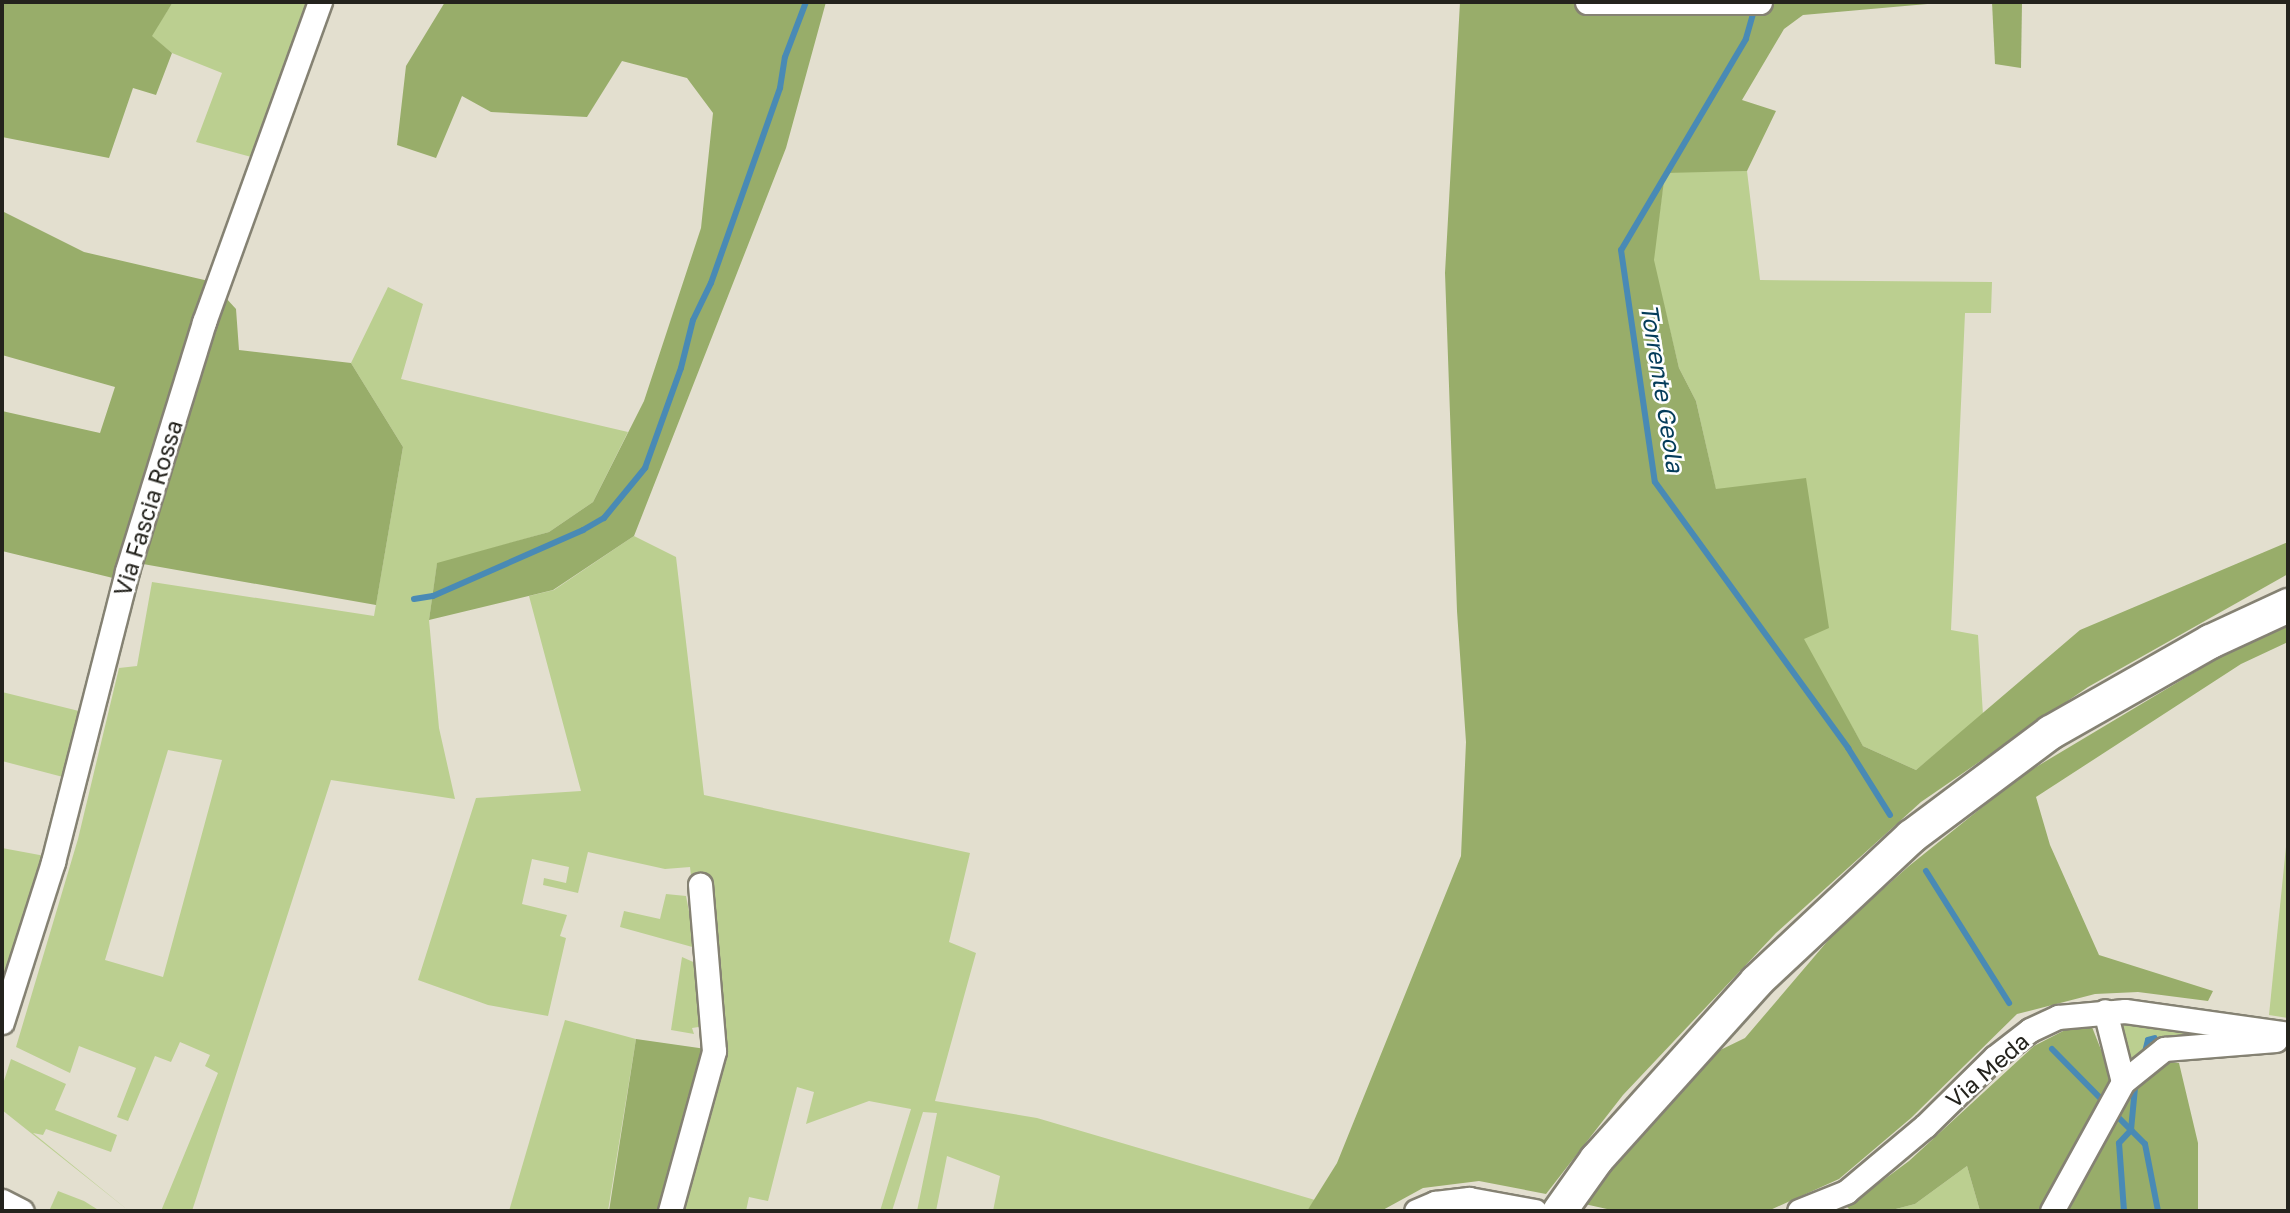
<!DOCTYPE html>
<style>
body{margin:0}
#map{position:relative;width:2290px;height:1213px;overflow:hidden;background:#e3dfcf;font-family:"Golos Text",sans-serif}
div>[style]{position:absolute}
.green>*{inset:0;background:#bbcf90}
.forest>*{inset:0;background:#98ad6a}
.stream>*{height:6px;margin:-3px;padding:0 3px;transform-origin:3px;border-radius:3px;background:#498ab5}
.roads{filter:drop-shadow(2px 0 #858273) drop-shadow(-2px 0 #858273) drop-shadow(0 2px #858273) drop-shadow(0 -2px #858273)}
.minor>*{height:23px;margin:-11.5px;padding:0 11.5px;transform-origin:11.5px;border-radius:11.5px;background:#fff}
.highway>*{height:33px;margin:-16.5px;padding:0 16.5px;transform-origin:16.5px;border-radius:16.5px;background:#fff}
span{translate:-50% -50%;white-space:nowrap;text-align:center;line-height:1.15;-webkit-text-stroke:5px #fff;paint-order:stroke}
.street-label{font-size:23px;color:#24231d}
.water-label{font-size:24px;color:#043c5a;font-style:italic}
.frame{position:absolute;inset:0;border:4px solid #24231d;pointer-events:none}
</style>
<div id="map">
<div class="green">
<div style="clip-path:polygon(173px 2px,314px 2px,259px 159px,196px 142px,222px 73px,172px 53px,151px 36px)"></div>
<div style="clip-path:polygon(1747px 171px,1760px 280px,1992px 282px,1991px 313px,1965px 313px,1951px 630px,1978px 635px,1983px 715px,1916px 770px,1863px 746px,1716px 490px,1696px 401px,1679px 368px,1653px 260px,1665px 172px)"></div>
<div style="clip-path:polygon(evenodd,388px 287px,423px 304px,401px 379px,628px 432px,593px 502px,549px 532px,437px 564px,429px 620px,439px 728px,455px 799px,331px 780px,192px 1211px,161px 1211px,218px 1073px,205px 1066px,210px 1055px,180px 1042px,171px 1062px,155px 1056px,128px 1121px,117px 1117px,136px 1068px,79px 1046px,70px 1073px,16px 1047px,78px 839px,119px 668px,137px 666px,152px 582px,374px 616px,403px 447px,351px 363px,388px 287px,168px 750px,222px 760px,163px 977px,105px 960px,168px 750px)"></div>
<div style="clip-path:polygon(634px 536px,676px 557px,704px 795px,970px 853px,949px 942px,976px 953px,935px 1101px,1037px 1118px,1315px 1200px,1307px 1211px,993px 1211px,1000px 1176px,947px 1156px,936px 1211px,917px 1211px,937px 1113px,923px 1112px,892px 1211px,880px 1211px,911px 1109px,869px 1101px,806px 1124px,814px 1092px,797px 1087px,768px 1201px,749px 1197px,746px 1211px,671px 1211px,712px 1060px,690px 867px,665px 869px,588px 852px,578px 893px,543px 885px,544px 878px,566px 883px,569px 867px,532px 859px,522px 904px,567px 915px,560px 936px,566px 938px,548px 1016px,488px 1005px,418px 980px,476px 798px,581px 791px,529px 596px,554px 590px)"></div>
<div style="clip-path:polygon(2px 692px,83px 712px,63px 777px,2px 761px)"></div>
<div style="clip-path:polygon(2288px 827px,2288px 1018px,2269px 1015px)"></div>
<div style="clip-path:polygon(2px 848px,45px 856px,2px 991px)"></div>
<div style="clip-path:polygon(666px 894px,686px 896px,696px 948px,620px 927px,624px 911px,660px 919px)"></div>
<div style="clip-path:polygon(682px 957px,700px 965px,705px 1026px,692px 1028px,694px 1034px,671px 1030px)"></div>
<div style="clip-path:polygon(565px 1020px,636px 1039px,608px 1211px,509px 1211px)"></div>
<div style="clip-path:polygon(2126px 1022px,2182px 1032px,2204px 1038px,2131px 1073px,2118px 1030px)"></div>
<div style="clip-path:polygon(11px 1059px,66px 1084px,55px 1110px,117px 1135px,111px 1152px,46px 1129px,43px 1135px,33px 1133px,129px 1211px,2px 1110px,2px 1087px)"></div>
<div style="clip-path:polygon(1967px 1166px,1980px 1211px,1888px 1211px,1915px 1204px)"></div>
<div style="clip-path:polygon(58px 1191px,84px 1201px,100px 1211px,53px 1211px,50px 1209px)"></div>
</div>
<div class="forest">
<div style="clip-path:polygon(2px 2px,173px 2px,152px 36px,172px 53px,156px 95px,133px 88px,109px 158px,2px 137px)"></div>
<div style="clip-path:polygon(445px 2px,826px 2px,786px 148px,634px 536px,553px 590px,429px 620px,437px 563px,549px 532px,593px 502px,644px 401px,701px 228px,713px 113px,687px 78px,622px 61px,587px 117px,491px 112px,462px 96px,436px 158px,397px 145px,406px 66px)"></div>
<div style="clip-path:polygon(1460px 2px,1572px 2px,1631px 14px,1716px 15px,1736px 2px,1950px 2px,1803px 15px,1784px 29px,1742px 100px,1776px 111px,1747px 171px,1665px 173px,1654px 260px,1679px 368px,1696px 401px,1716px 489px,1806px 478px,1829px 628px,1804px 639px,1863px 746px,1916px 770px,2080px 630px,2288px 542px,2288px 574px,2088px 687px,1921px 802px,1776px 933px,1623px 1095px,1546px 1194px,1479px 1181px,1423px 1188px,1381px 1211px,1307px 1211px,1337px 1163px,1461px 856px,1466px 742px,1457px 611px,1445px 273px)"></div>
<div style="clip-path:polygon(1992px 2px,2022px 2px,2021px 68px,1995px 64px)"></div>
<div style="clip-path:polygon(2px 211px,84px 252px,213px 282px,113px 578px,2px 551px,2px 411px,100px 433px,115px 387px,2px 355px)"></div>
<div style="clip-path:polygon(225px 297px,236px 309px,239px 350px,351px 363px,403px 447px,376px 605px,143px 564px,210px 324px)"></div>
<div style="clip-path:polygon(2288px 625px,2288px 642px,2241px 664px,2036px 797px,2050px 845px,2099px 955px,2213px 991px,2208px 1001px,2138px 992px,2095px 994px,2017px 1014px,1911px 1118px,1839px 1179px,1768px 1211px,1616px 1211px,1580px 1203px,1710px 1055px,1745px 1038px,1837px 930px,1909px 866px,2021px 776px,2225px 654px)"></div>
<div style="clip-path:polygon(2092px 1027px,2115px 1085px,2160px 1061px,2179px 1063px,2198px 1143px,2198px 1211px,1980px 1211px,1967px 1166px,1915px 1204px,1888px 1211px,1851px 1211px,1847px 1207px,1909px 1161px,2034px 1046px,2067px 1029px)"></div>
<div style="clip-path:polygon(636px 1039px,713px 1050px,668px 1211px,609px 1211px)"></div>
</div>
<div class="stream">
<div style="left:1753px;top:14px;width:26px;rotate:106deg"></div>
<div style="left:1746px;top:39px;width:245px;rotate:120.6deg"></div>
<div style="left:1621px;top:250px;width:234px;rotate:81.7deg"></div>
<div style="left:1655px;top:482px;width:329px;rotate:54deg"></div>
<div style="left:1848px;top:748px;width:79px;rotate:57.9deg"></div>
<div style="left:414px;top:599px;width:19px;rotate:-9deg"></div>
<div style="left:433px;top:596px;width:164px;rotate:-23.7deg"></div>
<div style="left:583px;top:530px;width:24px;rotate:-30deg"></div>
<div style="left:604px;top:518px;width:65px;rotate:-50.6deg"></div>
<div style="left:645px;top:468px;width:106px;rotate:-70.2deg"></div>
<div style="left:681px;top:368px;width:49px;rotate:-76deg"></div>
<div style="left:693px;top:320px;width:41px;rotate:-64.1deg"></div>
<div style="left:711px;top:283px;width:207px;rotate:-70.5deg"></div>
<div style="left:780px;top:88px;width:31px;rotate:-81deg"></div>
<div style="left:785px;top:57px;width:59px;rotate:-69.1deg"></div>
<div style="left:1926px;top:871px;width:156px;rotate:57.8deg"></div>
<div style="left:2052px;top:1049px;width:77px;rotate:45.5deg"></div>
<div style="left:2144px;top:1056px;width:16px;rotate:-76deg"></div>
<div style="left:2148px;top:1040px;width:7px;rotate:-16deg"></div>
<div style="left:2113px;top:1112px;width:45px;rotate:45deg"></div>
<div style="left:2145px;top:1144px;width:68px;rotate:79deg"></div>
<div style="left:2124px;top:1211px;width:68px;rotate:-94.2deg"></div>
<div style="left:2119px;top:1143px;width:18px;rotate:-47deg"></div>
<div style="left:2131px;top:1130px;width:42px;rotate:-84.6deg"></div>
</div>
<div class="roads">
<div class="minor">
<div style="left:1587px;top:2px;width:173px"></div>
<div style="left:2px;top:1022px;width:168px;rotate:-72.3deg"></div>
<div style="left:53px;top:862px;width:300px;rotate:-75.7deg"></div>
<div style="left:127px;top:571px;width:261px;rotate:-72.8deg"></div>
<div style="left:204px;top:322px;width:340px;rotate:-70.1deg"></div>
<div style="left:2123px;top:1082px;width:53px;rotate:-38.8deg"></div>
<div style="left:2164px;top:1049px;width:112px;rotate:-4.6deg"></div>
<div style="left:2px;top:1201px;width:22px;rotate:27deg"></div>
<div style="left:670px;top:1211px;width:166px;rotate:-74.6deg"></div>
<div style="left:714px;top:1051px;width:167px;rotate:-94.8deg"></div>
<div style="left:1416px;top:1211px;width:21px;rotate:-23deg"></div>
<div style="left:1435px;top:1203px;width:34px;rotate:-7deg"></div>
<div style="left:1469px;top:1199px;width:67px;rotate:10.3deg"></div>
<div style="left:1799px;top:1211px;width:51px;rotate:-22deg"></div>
<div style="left:1846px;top:1192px;width:103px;rotate:-39.9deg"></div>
<div style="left:1925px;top:1126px;width:98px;rotate:-44.6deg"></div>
<div style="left:1995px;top:1057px;width:44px;rotate:-37.6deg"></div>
<div style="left:2030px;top:1030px;width:31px;rotate:-25deg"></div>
<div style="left:2058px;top:1017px;width:67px;rotate:-5.1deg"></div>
<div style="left:2125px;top:1011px;width:165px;rotate:8deg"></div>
<div style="left:2052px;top:1211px;width:147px;rotate:-61.2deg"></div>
<div style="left:2123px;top:1082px;width:73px;rotate:-104.2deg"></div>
</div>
<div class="highway">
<div style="left:1559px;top:1211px;width:64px;rotate:-54.6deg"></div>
<div style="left:1596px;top:1159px;width:239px;rotate:-48deg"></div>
<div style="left:1756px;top:981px;width:212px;rotate:-43.1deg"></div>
<div style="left:1911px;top:836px;width:174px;rotate:-36.8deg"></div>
<div style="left:2050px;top:732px;width:184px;rotate:-29.6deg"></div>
<div style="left:2210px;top:641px;width:86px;rotate:-24.8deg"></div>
</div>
</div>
<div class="street-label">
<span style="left:148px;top:508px;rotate:-73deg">Via Fascia Rossa</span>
<span style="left:1987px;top:1070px;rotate:-41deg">Via Meda</span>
</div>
<div class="water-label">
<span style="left:1663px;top:388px;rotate:81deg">Torrente Geola</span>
</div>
<div class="frame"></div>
</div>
